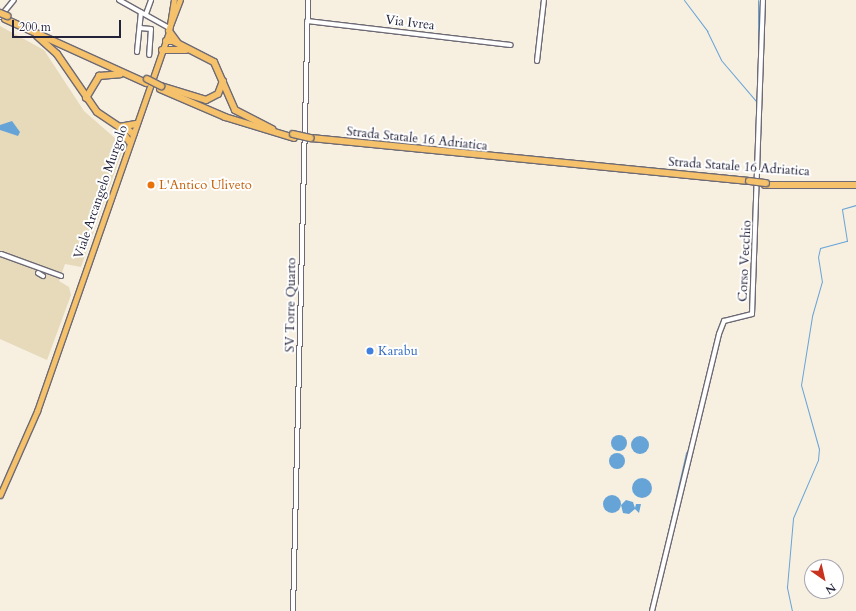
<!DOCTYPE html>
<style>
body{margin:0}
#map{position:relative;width:856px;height:611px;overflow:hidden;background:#f7efe0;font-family:Cardo,serif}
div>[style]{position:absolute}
.built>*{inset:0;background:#e6daba}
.water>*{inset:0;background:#66a4d8}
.round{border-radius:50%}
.stream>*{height:1px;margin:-0.5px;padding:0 0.5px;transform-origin:0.5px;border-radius:0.5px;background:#66a4d8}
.roads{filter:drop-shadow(1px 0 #6d6a75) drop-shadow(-1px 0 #6d6a75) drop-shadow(0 1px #6d6a75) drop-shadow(0 -1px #6d6a75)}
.minor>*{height:4px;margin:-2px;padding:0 2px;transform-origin:2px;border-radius:2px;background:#fff}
.major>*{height:5px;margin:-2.5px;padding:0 2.5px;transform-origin:2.5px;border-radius:2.5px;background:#f5c16b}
.highway>*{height:6px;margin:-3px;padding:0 3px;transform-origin:3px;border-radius:3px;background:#f5c16b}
.bridges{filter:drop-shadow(1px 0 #6d6a75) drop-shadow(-1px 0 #6d6a75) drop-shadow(0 1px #6d6a75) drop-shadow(0 -1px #6d6a75)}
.highway-bridge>*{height:6px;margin:-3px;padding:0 3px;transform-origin:3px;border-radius:3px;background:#f5c16b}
.dots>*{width:11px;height:11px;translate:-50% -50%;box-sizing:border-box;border:2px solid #fff;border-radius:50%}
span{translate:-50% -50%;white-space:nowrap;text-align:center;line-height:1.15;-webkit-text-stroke:4px #fff;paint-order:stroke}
.street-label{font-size:13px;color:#22223b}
.food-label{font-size:13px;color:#c56008}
.left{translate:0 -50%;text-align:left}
.shop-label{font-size:13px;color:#366cbe}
.north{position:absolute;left:804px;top:559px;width:40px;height:40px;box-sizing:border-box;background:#fff;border:1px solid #a7a7b1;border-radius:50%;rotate:146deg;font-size:11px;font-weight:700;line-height:16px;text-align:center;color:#22223b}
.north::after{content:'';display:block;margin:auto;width:14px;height:18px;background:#c8321e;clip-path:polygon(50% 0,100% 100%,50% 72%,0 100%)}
.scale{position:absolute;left:12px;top:20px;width:109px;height:18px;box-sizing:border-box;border:2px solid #22223b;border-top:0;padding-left:5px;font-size:12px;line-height:14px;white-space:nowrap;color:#22223b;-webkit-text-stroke:3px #fff;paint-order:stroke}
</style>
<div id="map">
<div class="built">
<div style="clip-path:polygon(0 26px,44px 50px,84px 111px,124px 146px,81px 267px,65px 264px,59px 281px,69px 287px,71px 295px,47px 360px,0 339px)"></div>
</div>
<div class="water">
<div style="clip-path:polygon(12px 121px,20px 132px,18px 136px,0 130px,0 125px)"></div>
<div class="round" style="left:611px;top:435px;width:16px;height:16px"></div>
<div class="round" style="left:631px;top:436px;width:18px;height:18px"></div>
<div class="round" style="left:609px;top:453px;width:16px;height:16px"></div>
<div class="round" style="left:632px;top:478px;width:20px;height:20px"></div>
<div class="round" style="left:603px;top:495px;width:18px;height:18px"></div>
<div style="clip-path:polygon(626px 500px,633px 502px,635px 508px,636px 504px,641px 504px,639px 513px,635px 509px,629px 514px,623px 513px,621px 505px)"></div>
</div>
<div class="stream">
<div style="left:684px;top:0;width:39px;rotate:53deg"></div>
<div style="left:707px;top:31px;width:32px;rotate:64deg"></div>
<div style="left:721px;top:60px;width:54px;rotate:49.5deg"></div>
<div style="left:758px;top:0;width:105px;rotate:90deg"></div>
<div style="left:650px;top:611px;width:163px;rotate:-77.2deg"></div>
<div style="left:792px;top:611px;width:25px;rotate:-102deg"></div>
<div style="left:787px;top:587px;width:69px;rotate:-85deg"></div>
<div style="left:793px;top:518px;width:63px;rotate:-66.7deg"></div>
<div style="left:818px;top:460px;width:11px;rotate:-85deg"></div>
<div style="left:819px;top:449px;width:66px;rotate:-105.7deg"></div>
<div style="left:801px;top:385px;width:70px;rotate:-80.9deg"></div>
<div style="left:812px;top:316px;width:35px;rotate:-74deg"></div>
<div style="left:822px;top:282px;width:25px;rotate:-99deg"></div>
<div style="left:818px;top:257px;width:9px;rotate:-77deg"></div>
<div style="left:820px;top:248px;width:28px;rotate:-15deg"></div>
<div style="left:847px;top:241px;width:32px;rotate:-99deg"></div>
<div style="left:842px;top:209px;width:15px;rotate:-16deg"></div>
</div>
<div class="roads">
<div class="minor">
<div style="left:119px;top:0;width:57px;rotate:29.2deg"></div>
<div style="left:146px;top:14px;width:15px;rotate:-70deg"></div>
<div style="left:0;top:17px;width:22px;rotate:-51deg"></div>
<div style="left:307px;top:21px;width:205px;rotate:6.7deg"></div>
<div style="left:140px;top:28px;width:11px;rotate:5deg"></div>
<div style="left:151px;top:29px;width:26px;rotate:94deg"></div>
<div style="left:137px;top:52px;width:40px;rotate:-84.3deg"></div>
<div style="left:537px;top:61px;width:61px;rotate:-83.5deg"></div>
<div style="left:1px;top:254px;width:64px;rotate:20.1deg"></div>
<div style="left:38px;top:273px;width:6px;rotate:31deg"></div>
<div style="left:293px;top:611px;width:611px;rotate:-88.59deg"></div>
<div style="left:652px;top:611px;width:285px;rotate:-76.4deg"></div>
<div style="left:719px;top:334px;width:14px;rotate:-69deg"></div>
<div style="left:724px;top:321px;width:29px;rotate:-14deg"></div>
<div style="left:752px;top:314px;width:314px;rotate:-88deg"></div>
</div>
<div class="major">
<div style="left:169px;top:28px;width:30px;rotate:-69deg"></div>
<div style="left:0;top:495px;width:92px;rotate:-66.2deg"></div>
<div style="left:37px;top:411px;width:402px;rotate:-70.8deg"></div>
<div style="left:169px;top:31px;width:31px;rotate:-81deg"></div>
</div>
<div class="highway">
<div style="left:5px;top:19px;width:155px;rotate:24.4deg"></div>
<div style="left:169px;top:31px;width:14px;rotate:54deg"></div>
<div style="left:37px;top:36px;width:27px;rotate:42deg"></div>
<div style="left:57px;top:54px;width:70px;rotate:55.4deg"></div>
<div style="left:97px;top:112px;width:27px;rotate:34deg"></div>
<div style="left:119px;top:127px;width:19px;rotate:55deg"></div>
<div style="left:166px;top:41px;width:7px"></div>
<div style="left:173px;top:41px;width:46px;rotate:27.1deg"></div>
<div style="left:214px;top:62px;width:52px;rotate:66.4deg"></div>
<div style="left:235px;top:110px;width:42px;rotate:27.2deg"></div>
<div style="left:162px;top:50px;width:24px"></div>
<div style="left:161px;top:86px;width:47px;rotate:17.3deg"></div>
<div style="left:206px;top:100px;width:13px;rotate:-27deg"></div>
<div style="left:218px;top:94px;width:14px;rotate:-69deg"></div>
<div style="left:160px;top:89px;width:71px;rotate:23.3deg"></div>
<div style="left:225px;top:117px;width:72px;rotate:16.9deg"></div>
<div style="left:86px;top:98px;width:26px;rotate:-59deg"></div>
<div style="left:99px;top:76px;width:21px;rotate:-5deg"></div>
<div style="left:119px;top:127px;width:17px;rotate:-10deg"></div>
<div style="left:125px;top:127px;width:11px;rotate:41deg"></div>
<div style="left:311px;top:138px;width:440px;rotate:5.6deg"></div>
<div style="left:765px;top:185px;width:91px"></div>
</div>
</div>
<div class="bridges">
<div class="highway-bridge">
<div style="left:0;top:13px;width:8px;rotate:23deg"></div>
<div style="left:147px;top:79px;width:16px;rotate:27deg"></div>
<div style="left:293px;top:134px;width:18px;rotate:13deg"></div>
<div style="left:749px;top:181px;width:17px;rotate:7deg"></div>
</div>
</div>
<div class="dots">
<div style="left:151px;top:185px;background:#e8710a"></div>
<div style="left:370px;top:351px;background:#3f7fe0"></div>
</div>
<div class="street-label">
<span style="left:410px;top:23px;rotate:7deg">Via Ivrea</span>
<span style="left:417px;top:139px;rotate:6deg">Strada Statale 16 Adriatica</span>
<span style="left:739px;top:167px;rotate:4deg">Strada Statale 16 Adriatica</span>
<span style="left:101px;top:192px;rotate:-71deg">Viale Arcangelo Murgolo</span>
<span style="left:745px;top:261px;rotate:-87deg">Corso Vecchio</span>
<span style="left:291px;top:305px;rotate:-89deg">SV Torre Quarto</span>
</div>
<div class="food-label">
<span class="left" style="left:159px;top:185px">L'Antico Uliveto</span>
</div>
<div class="shop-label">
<span class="left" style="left:378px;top:351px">Karabu</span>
</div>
<div class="north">N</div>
<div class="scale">200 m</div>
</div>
